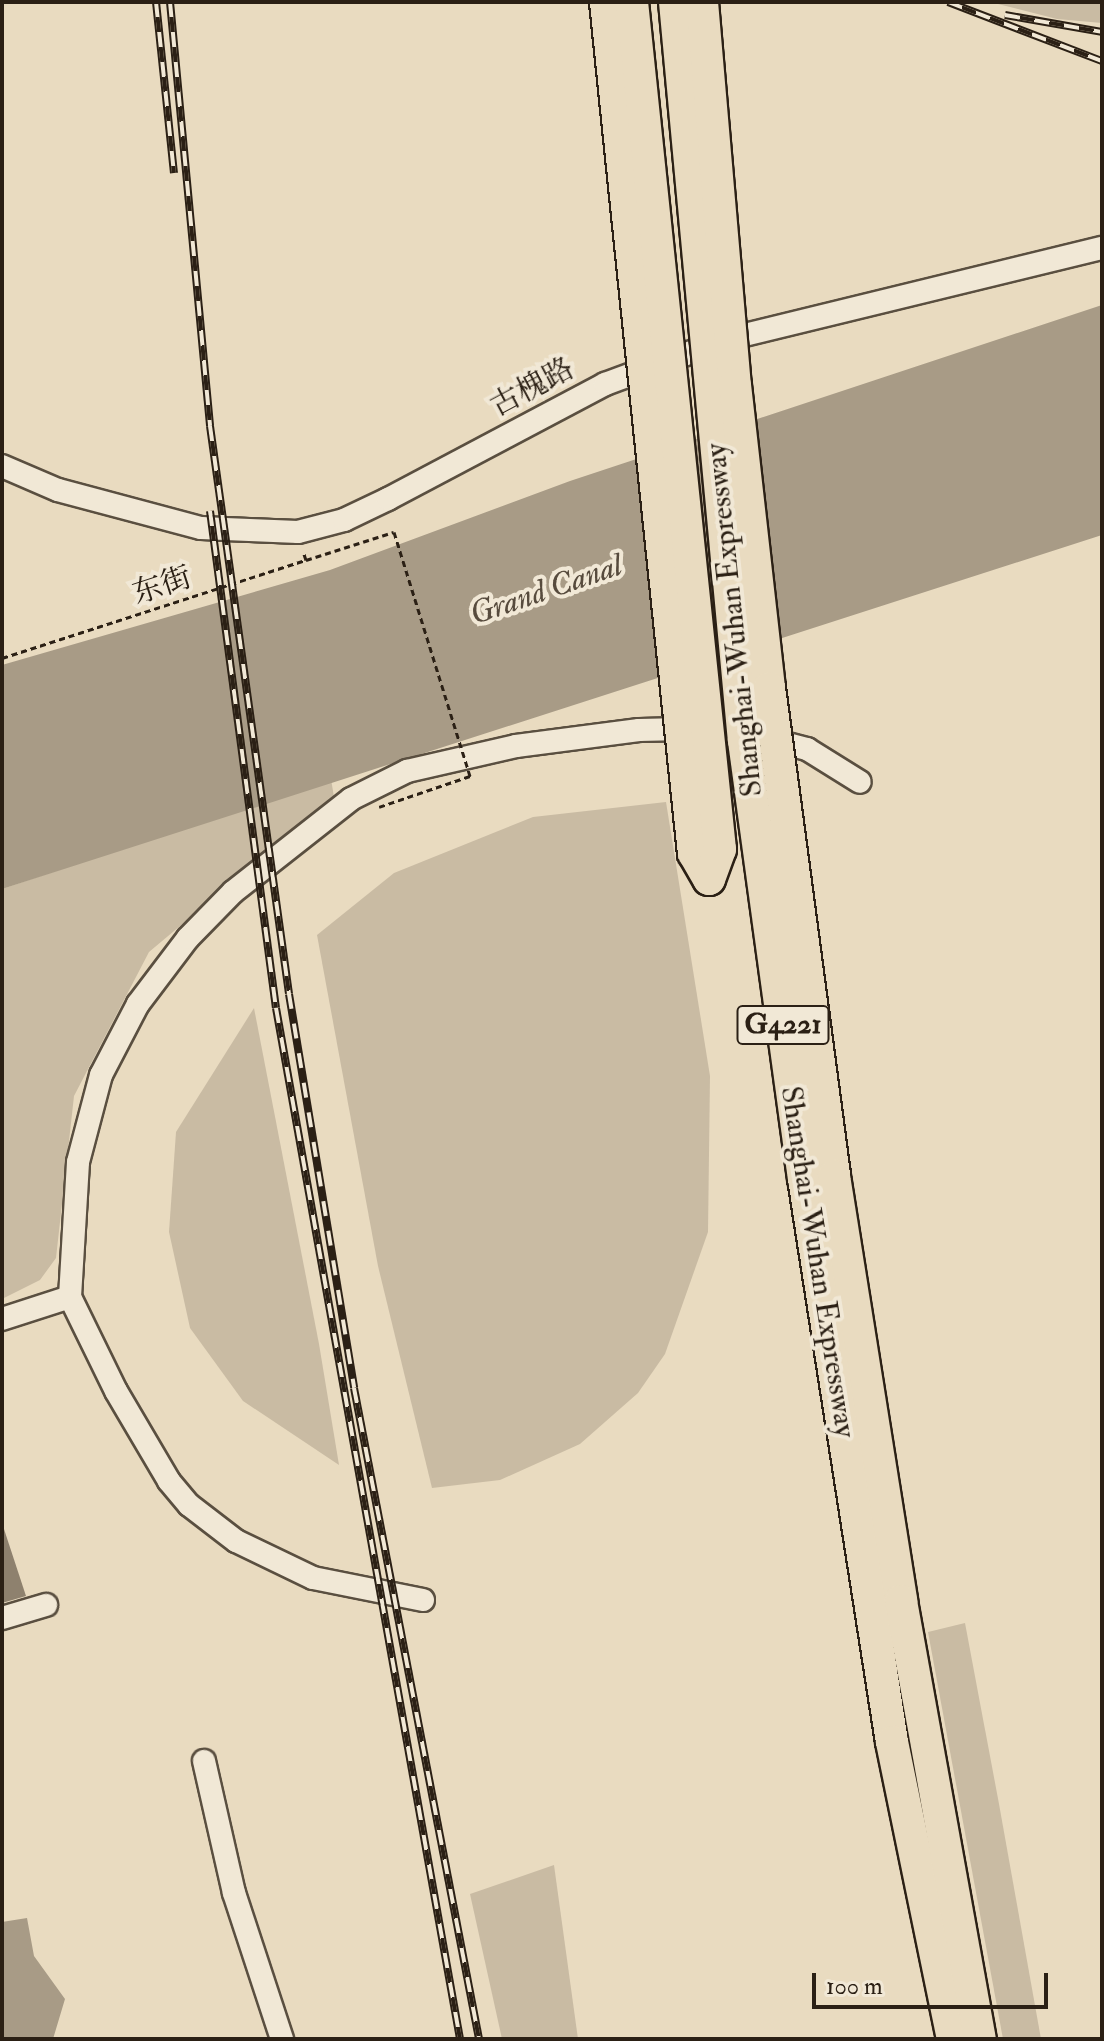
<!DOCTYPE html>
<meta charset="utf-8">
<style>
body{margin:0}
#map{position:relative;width:1104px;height:2041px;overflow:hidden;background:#e9dbc0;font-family:"IM FELL Double Pica","Noto Serif SC",serif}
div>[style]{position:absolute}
.green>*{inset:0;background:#c9bba3}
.water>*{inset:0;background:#a89b86}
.building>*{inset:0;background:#8e816e}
.path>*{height:3px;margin-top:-1.5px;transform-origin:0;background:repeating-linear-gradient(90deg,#2b2015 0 6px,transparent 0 10px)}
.roads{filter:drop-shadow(2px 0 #5a4f40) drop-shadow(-2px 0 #5a4f40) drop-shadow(0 2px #5a4f40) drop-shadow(0 -2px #5a4f40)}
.minor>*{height:22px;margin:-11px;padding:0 11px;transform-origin:11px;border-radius:11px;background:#f1e8d6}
.rail>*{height:8px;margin-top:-4px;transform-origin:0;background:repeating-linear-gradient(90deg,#f1e8d6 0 15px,#2b2015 0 30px);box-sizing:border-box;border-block:2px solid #2b2015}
.path-bridge>*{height:3px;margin-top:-1.5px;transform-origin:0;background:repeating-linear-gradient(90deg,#2b2015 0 6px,transparent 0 10px)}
.bridges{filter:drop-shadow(2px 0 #2b2015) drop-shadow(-2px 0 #2b2015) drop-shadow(0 2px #2b2015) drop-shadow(0 -2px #2b2015)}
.highway-bridge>*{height:32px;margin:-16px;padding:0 16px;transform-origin:16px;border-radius:16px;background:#e9dbc0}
span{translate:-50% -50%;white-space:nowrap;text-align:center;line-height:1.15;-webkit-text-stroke:8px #f1e8d6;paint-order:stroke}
.shield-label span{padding:2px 6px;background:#f1e8d6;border:2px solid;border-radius:6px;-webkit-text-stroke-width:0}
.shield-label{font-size:28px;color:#2b2015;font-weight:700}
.street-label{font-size:30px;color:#2b2015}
.water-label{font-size:32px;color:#574b3d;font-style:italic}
.frame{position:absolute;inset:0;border:4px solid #2b2015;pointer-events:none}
.scale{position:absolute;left:812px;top:1973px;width:236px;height:36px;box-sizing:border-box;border:4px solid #2b2015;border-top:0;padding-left:10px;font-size:24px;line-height:28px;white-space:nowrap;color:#2b2015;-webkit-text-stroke:6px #f1e8d6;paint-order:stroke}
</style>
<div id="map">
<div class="green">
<div style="clip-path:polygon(990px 2px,1102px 2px,1102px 23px,1057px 19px)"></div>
<div style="clip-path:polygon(331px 779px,334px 797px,149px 952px,74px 1096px,56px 1258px,40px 1280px,2px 1299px,2px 889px)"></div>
<div style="clip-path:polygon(666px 802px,710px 1076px,708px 1232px,665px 1354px,638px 1393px,580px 1444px,500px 1480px,432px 1488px,378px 1266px,317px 935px,394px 873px,533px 817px)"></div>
<div style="clip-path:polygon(254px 1008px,319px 1344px,339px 1465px,243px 1401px,190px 1328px,169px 1232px,176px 1132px)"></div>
<div style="clip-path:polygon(965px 1623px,999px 1804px,1041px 2039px,1003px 2039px,928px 1632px)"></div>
<div style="clip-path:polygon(554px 1865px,578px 2039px,502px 2039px,470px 1894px)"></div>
</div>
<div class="water">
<div style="clip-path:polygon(1102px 305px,1102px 535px,2px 889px,2px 665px,330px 570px,570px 481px)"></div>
<div style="clip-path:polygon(27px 1918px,34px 1956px,65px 1999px,53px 2039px,2px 2039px,2px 1922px)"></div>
</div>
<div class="building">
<div style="clip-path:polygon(2px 1523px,26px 1596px,2px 1603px)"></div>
</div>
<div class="path">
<div style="left:2px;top:658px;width:319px;rotate:-17.9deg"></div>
<div style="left:306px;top:560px;width:9px;rotate:-108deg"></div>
</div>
<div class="roads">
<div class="minor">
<div style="left:2px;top:466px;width:61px;rotate:23.2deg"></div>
<div style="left:58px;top:490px;width:148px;rotate:14.9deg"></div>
<div style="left:201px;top:528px;width:97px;rotate:2.4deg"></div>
<div style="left:298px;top:532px;width:48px;rotate:-14.6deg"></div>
<div style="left:344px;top:520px;width:49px;rotate:-25.5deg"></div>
<div style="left:388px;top:499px;width:246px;rotate:-27.9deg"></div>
<div style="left:605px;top:384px;width:127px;rotate:-20.3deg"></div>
<div style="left:724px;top:340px;width:389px;rotate:-13.7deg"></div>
<div style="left:2px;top:1319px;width:71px;rotate:-17.9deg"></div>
<div style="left:423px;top:1600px;width:112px;rotate:-168.7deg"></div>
<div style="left:313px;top:1578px;width:85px;rotate:-154.3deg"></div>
<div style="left:236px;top:1541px;width:59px;rotate:-142.5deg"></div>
<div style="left:189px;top:1505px;width:31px;rotate:-130deg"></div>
<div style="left:169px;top:1481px;width:104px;rotate:-120.5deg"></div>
<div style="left:116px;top:1391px;width:105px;rotate:-116.1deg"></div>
<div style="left:70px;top:1297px;width:135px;rotate:-86.6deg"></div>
<div style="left:78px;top:1162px;width:90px;rotate:-75.2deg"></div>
<div style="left:101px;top:1075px;width:80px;rotate:-62.5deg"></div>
<div style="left:138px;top:1004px;width:83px;rotate:-52.9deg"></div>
<div style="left:188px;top:938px;width:64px;rotate:-45.6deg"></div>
<div style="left:233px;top:892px;width:150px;rotate:-38.2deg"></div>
<div style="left:351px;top:799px;width:63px;rotate:-26.6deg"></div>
<div style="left:407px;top:771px;width:112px;rotate:-12.9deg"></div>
<div style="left:516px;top:746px;width:124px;rotate:-7.4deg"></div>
<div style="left:639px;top:730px;width:87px;rotate:-1.3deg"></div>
<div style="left:726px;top:728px;width:84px;rotate:14.5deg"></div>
<div style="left:807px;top:749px;width:62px;rotate:31.9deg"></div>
<div style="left:2px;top:1618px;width:46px;rotate:-16.5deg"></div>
<div style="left:204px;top:1761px;width:135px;rotate:77.2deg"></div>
<div style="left:234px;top:1893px;width:154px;rotate:71.8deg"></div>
</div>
</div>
<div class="rail">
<div style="left:156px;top:2px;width:172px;rotate:84deg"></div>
<div style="left:170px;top:2px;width:426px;rotate:84.6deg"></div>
<div style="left:210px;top:426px;width:573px;rotate:82.08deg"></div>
<div style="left:289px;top:994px;width:399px;rotate:80.6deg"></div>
<div style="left:354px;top:1388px;width:663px;rotate:79.13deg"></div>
<div style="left:948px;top:2px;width:165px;rotate:21deg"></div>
<div style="left:1005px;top:15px;width:98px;rotate:9.9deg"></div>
<div style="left:210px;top:511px;width:501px;rotate:82.44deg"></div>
<div style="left:276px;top:1008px;width:1047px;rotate:79.88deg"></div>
</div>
<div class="path-bridge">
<div style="left:306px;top:560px;width:92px;rotate:-17.7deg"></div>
<div style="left:394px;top:532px;width:256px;rotate:72.7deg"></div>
<div style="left:470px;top:776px;width:96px;rotate:161.2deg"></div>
</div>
<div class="bridges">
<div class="highway-bridge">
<div style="left:606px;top:2px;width:856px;rotate:84.1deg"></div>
<div style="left:694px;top:853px;width:30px;rotate:60deg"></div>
<div style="left:632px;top:2px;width:852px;rotate:84.07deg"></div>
<div style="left:720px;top:849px;width:32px;rotate:110deg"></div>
<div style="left:675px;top:2px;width:742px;rotate:84.67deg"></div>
<div style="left:744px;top:741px;width:441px;rotate:82.2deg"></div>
<div style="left:804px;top:1178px;width:571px;rotate:81.13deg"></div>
<div style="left:892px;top:1742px;width:303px;rotate:78.4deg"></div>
<div style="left:702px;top:2px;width:384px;rotate:85.1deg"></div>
<div style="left:735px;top:385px;width:305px;rotate:83.6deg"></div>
<div style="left:769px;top:688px;width:492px;rotate:82.4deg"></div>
<div style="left:834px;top:1176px;width:430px;rotate:81deg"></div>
<div style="left:901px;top:1601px;width:445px;rotate:79.8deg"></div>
</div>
</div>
<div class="shield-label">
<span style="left:783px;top:1025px">G4221</span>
</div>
<div class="street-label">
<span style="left:532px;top:388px;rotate:-28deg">古槐路</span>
<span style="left:162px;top:586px;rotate:-18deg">东街</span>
<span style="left:734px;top:620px;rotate:-96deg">Shanghai-Wuhan Expressway</span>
<span style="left:818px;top:1262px;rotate:81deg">Shanghai-Wuhan Expressway</span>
</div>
<div class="water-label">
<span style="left:546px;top:590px;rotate:-19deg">Grand Canal</span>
</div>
<div class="frame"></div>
<div class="scale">100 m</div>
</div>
